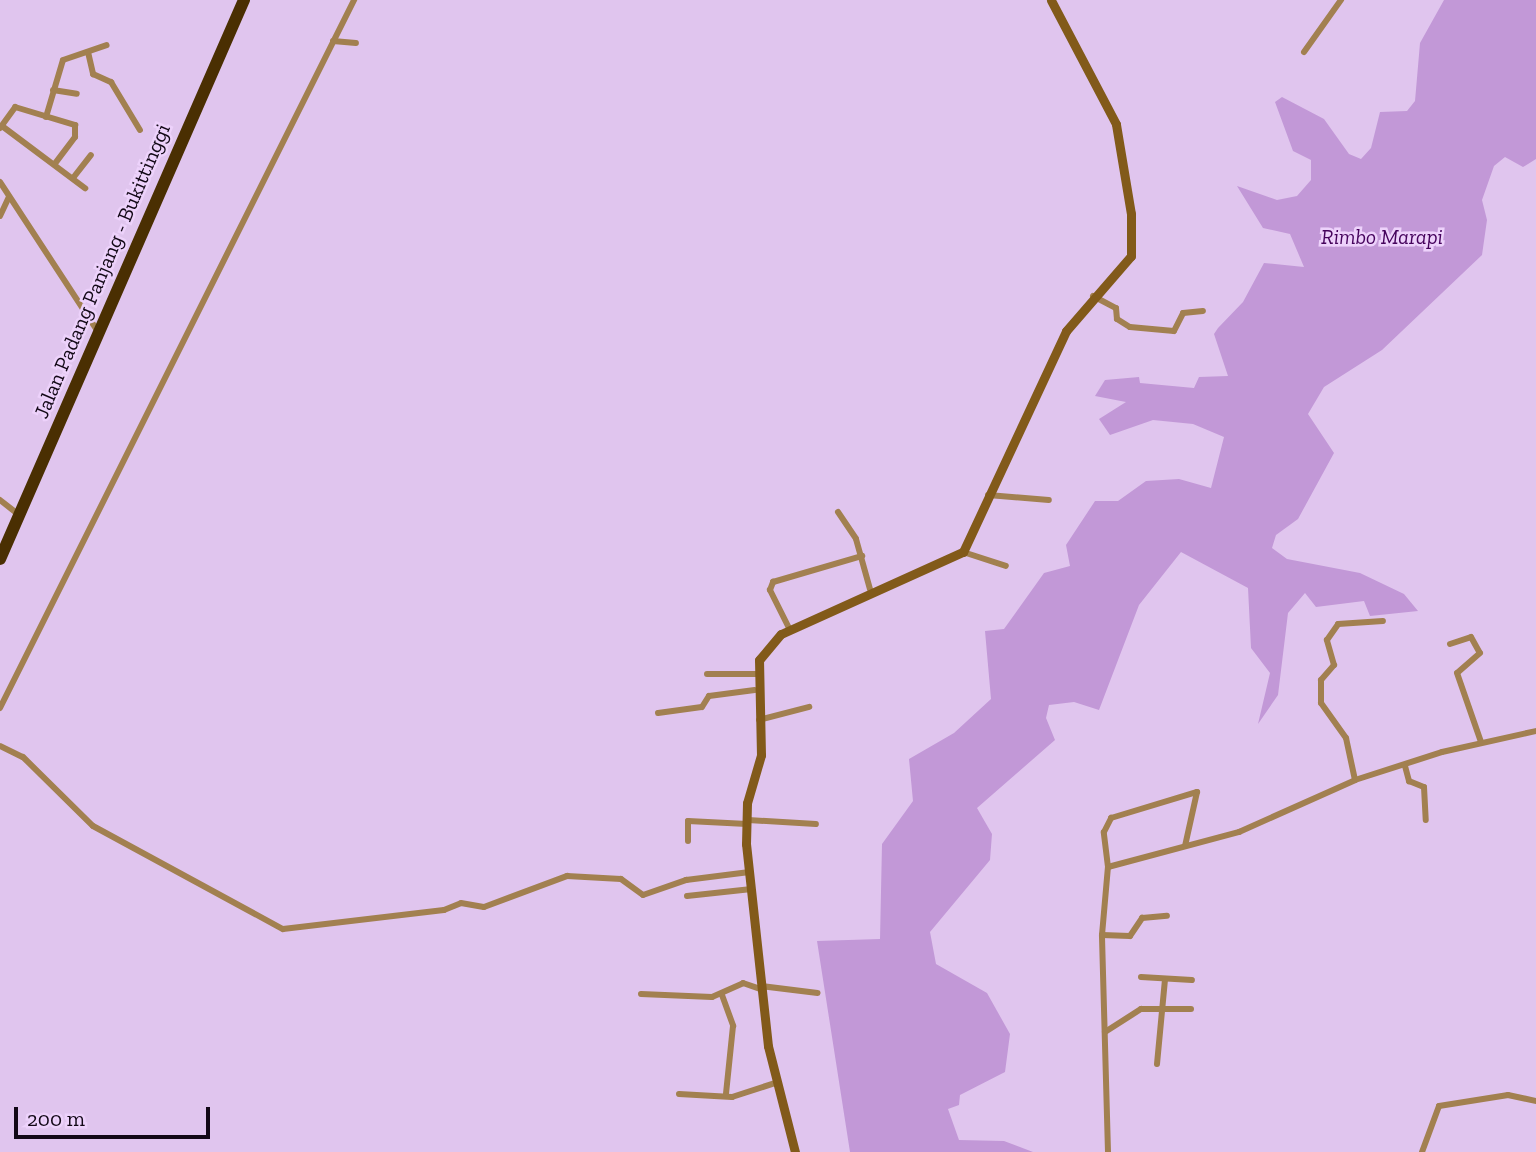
<!DOCTYPE html>
<style>
body{margin:0}
#map{position:relative;width:1536px;height:1152px;overflow:hidden;background:#e0c5ee;font-family:"Zilla Slab",serif}
div>[style]{position:absolute}
.green>*{inset:0;background:#c298d7}
.street>*{height:6px;margin:-3px;padding:0 3px;transform-origin:3px;border-radius:3px;background:#a28050}
.secondary>*{height:9px;margin:-4.5px;padding:0 4.5px;transform-origin:4.5px;border-radius:4.5px;background:#825a1a}
.highway>*{height:12px;margin:-6px;padding:0 6px;transform-origin:6px;border-radius:6px;background:#4a2f02}
span{translate:-50% -50%;white-space:nowrap;text-align:center;line-height:1.15;-webkit-text-stroke:5px #edd2fb;paint-order:stroke}
.park-label{font-size:21px;color:#45035c;font-style:italic}
.street-label{font-size:21px;color:#120816}
.scale{position:absolute;left:14px;top:1107px;width:196px;height:32px;box-sizing:border-box;border:4px solid #120816;border-top:0;padding-left:9px;font-size:21px;line-height:24px;white-space:nowrap;color:#120816;-webkit-text-stroke:5px #edd2fb;paint-order:stroke}
</style>
<div id="map">
<div class="green">
<div style="clip-path:polygon(1444px 0,1536px 0,1536px 159px,1523px 167px,1505px 157px,1494px 166px,1482px 200px,1487px 220px,1482px 255px,1382px 350px,1324px 387px,1308px 414px,1334px 453px,1298px 519px,1276px 535px,1272px 548px,1287px 559px,1360px 573px,1404px 594px,1418px 611px,1370px 616px,1364px 601px,1316px 607px,1305px 593px,1288px 613px,1278px 695px,1258px 724px,1270px 673px,1251px 648px,1248px 588px,1181px 552px,1139px 605px,1099px 710px,1074px 702px,1049px 705px,1046px 718px,1055px 740px,977px 808px,992px 834px,990px 860px,930px 932px,936px 964px,987px 993px,1010px 1034px,1005px 1072px,960px 1095px,959px 1105px,948px 1109px,959px 1140px,1004px 1141px,1033px 1152px,850px 1152px,817px 941px,880px 939px,882px 844px,913px 801px,909px 759px,954px 733px,991px 699px,985px 631px,1004px 629px,1044px 573px,1070px 566px,1066px 545px,1095px 501px,1118px 501px,1146px 481px,1179px 479px,1211px 488px,1224px 437px,1193px 424px,1153px 420px,1110px 435px,1099px 419px,1126px 402px,1095px 396px,1105px 380px,1139px 377px,1140px 383px,1194px 388px,1199px 377px,1228px 376px,1214px 334px,1218px 328px,1243px 302px,1264px 263px,1304px 267px,1290px 234px,1263px 228px,1237px 186px,1277px 200px,1297px 196px,1311px 180px,1311px 160px,1293px 151px,1275px 102px,1282px 97px,1324px 119px,1349px 154px,1361px 159px,1371px 148px,1380px 112px,1407px 111px,1415px 101px,1420px 43px)"></div>
</div>
<div class="street">
<div style="left:333px;top:41px;width:23px;rotate:5deg"></div>
<div style="left:88px;top:52px;width:23px;rotate:77deg"></div>
<div style="left:93px;top:74px;width:20px;rotate:24deg"></div>
<div style="left:111px;top:82px;width:56px;rotate:58.9deg"></div>
<div style="left:1304px;top:52px;width:64px;rotate:-54.6deg"></div>
<div style="left:53px;top:90px;width:24px;rotate:9deg"></div>
<div style="left:46px;top:117px;width:59px;rotate:-73.4deg"></div>
<div style="left:63px;top:60px;width:46px;rotate:-18.8deg"></div>
<div style="left:2px;top:126px;width:104px;rotate:36.8deg"></div>
<div style="left:0;top:128px;width:26px;rotate:-54deg"></div>
<div style="left:15px;top:107px;width:63px;rotate:16.7deg"></div>
<div style="left:75px;top:125px;width:12px;rotate:90deg"></div>
<div style="left:75px;top:137px;width:34px;rotate:127deg"></div>
<div style="left:73px;top:178px;width:29px;rotate:-52deg"></div>
<div style="left:0;top:182px;width:177px;rotate:56.8deg"></div>
<div style="left:0;top:216px;width:21px;rotate:-65deg"></div>
<div style="left:1093px;top:296px;width:26px;rotate:28deg"></div>
<div style="left:1116px;top:308px;width:11px;rotate:85deg"></div>
<div style="left:1117px;top:319px;width:15px;rotate:32deg"></div>
<div style="left:1130px;top:327px;width:44px;rotate:5.2deg"></div>
<div style="left:1174px;top:331px;width:20px;rotate:-63deg"></div>
<div style="left:1183px;top:313px;width:20px;rotate:-6deg"></div>
<div style="left:988px;top:495px;width:61px;rotate:4.7deg"></div>
<div style="left:0;top:500px;width:24px;rotate:38deg"></div>
<div style="left:838px;top:512px;width:32px;rotate:56deg"></div>
<div style="left:856px;top:539px;width:52px;rotate:74.4deg"></div>
<div style="left:963px;top:552px;width:45px;rotate:18deg"></div>
<div style="left:790px;top:630px;width:45px;rotate:-116.6deg"></div>
<div style="left:770px;top:590px;width:9px;rotate:-69deg"></div>
<div style="left:773px;top:582px;width:93px;rotate:-16.3deg"></div>
<div style="left:1450px;top:644px;width:22px;rotate:-18deg"></div>
<div style="left:1471px;top:637px;width:18px;rotate:61deg"></div>
<div style="left:1480px;top:653px;width:30px;rotate:139deg"></div>
<div style="left:1457px;top:673px;width:73px;rotate:70.8deg"></div>
<div style="left:707px;top:674px;width:49px"></div>
<div style="left:0;top:708px;width:792px;rotate:-63.43deg"></div>
<div style="left:658px;top:713px;width:44px;rotate:-7.8deg"></div>
<div style="left:702px;top:707px;width:13px;rotate:-58deg"></div>
<div style="left:709px;top:696px;width:46px;rotate:-7.4deg"></div>
<div style="left:759px;top:720px;width:52px;rotate:-14.6deg"></div>
<div style="left:0;top:746px;width:25px;rotate:26deg"></div>
<div style="left:23px;top:757px;width:98px;rotate:44.6deg"></div>
<div style="left:93px;top:826px;width:216px;rotate:28.5deg"></div>
<div style="left:283px;top:929px;width:162px;rotate:-6.7deg"></div>
<div style="left:444px;top:910px;width:18px;rotate:-22deg"></div>
<div style="left:461px;top:903px;width:23px;rotate:10deg"></div>
<div style="left:484px;top:907px;width:89px;rotate:-20.5deg"></div>
<div style="left:567px;top:876px;width:54px;rotate:3.2deg"></div>
<div style="left:621px;top:879px;width:27px;rotate:36deg"></div>
<div style="left:643px;top:895px;width:46px;rotate:-19.2deg"></div>
<div style="left:686px;top:880px;width:64px;rotate:-7.1deg"></div>
<div style="left:1405px;top:766px;width:16px;rotate:75deg"></div>
<div style="left:1409px;top:781px;width:16px;rotate:22deg"></div>
<div style="left:1424px;top:787px;width:33px;rotate:87deg"></div>
<div style="left:1355px;top:780px;width:43px;rotate:-102.1deg"></div>
<div style="left:1346px;top:738px;width:43px;rotate:-125.5deg"></div>
<div style="left:1321px;top:703px;width:23px;rotate:-90deg"></div>
<div style="left:1321px;top:680px;width:20px;rotate:-49deg"></div>
<div style="left:1334px;top:665px;width:26px;rotate:-106deg"></div>
<div style="left:1327px;top:640px;width:19px;rotate:-55deg"></div>
<div style="left:1338px;top:624px;width:45px;rotate:-3.8deg"></div>
<div style="left:748px;top:820px;width:68px;rotate:3.4deg"></div>
<div style="left:688px;top:841px;width:20px;rotate:-90deg"></div>
<div style="left:688px;top:821px;width:59px;rotate:2.9deg"></div>
<div style="left:1108px;top:867px;width:35px;rotate:-97deg"></div>
<div style="left:1104px;top:832px;width:16px;rotate:-63deg"></div>
<div style="left:1111px;top:818px;width:90px;rotate:-16.8deg"></div>
<div style="left:1197px;top:792px;width:55px;rotate:102.5deg"></div>
<div style="left:687px;top:896px;width:65px;rotate:-6.1deg"></div>
<div style="left:1102px;top:935px;width:28px;rotate:2deg"></div>
<div style="left:1130px;top:936px;width:22px;rotate:-56deg"></div>
<div style="left:1142px;top:918px;width:25px;rotate:-5deg"></div>
<div style="left:1141px;top:977px;width:51px;rotate:3.4deg"></div>
<div style="left:761px;top:986px;width:57px;rotate:7deg"></div>
<div style="left:641px;top:994px;width:71px;rotate:2.4deg"></div>
<div style="left:712px;top:997px;width:34px;rotate:-24deg"></div>
<div style="left:743px;top:983px;width:18px;rotate:19deg"></div>
<div style="left:722px;top:995px;width:33px;rotate:70deg"></div>
<div style="left:733px;top:1026px;width:68px;rotate:95.9deg"></div>
<div style="left:1105px;top:1032px;width:43px;rotate:-32.6deg"></div>
<div style="left:1141px;top:1009px;width:50px"></div>
<div style="left:1157px;top:1064px;width:84px;rotate:-84.6deg"></div>
<div style="left:679px;top:1094px;width:53px;rotate:3.2deg"></div>
<div style="left:732px;top:1097px;width:45px;rotate:-18deg"></div>
<div style="left:1108px;top:1152px;width:217px;rotate:-91.6deg"></div>
<div style="left:1102px;top:935px;width:68px;rotate:-85deg"></div>
<div style="left:1108px;top:867px;width:136px;rotate:-15deg"></div>
<div style="left:1239px;top:832px;width:127px;rotate:-24.1deg"></div>
<div style="left:1355px;top:780px;width:91px;rotate:-17.8deg"></div>
<div style="left:1442px;top:752px;width:96px;rotate:-12.6deg"></div>
<div style="left:1422px;top:1152px;width:49px;rotate:-69.7deg"></div>
<div style="left:1439px;top:1106px;width:70px;rotate:-9.1deg"></div>
<div style="left:1508px;top:1095px;width:29px;rotate:12deg"></div>
</div>
<div class="secondary">
<div style="left:795px;top:1152px;width:109px;rotate:-104.3deg"></div>
<div style="left:768px;top:1046px;width:203px;rotate:-96.2deg"></div>
<div style="left:746px;top:844px;width:41px;rotate:-88.6deg"></div>
<div style="left:747px;top:803px;width:50px;rotate:-73.7deg"></div>
<div style="left:761px;top:755px;width:95px;rotate:-91.2deg"></div>
<div style="left:759px;top:660px;width:34px;rotate:-50deg"></div>
<div style="left:781px;top:634px;width:200px;rotate:-24.3deg"></div>
<div style="left:963px;top:552px;width:244px;rotate:-65deg"></div>
<div style="left:1066px;top:331px;width:99px;rotate:-49.1deg"></div>
<div style="left:1131px;top:256px;width:42px;rotate:-90deg"></div>
<div style="left:1131px;top:214px;width:91px;rotate:-99.5deg"></div>
<div style="left:1116px;top:124px;width:140px;rotate:-117.7deg"></div>
</div>
<div class="highway">
<div style="left:0;top:559px;width:610px;rotate:-66.42deg"></div>
</div>
<div class="park-label">
<span style="left:1382px;top:237px">Rimbo Marapi</span>
</div>
<div class="street-label">
<span style="left:102px;top:271px;rotate:-67deg">Jalan Padang Panjang - Bukittinggi</span>
</div>
<div class="scale">200 m</div>
</div>
